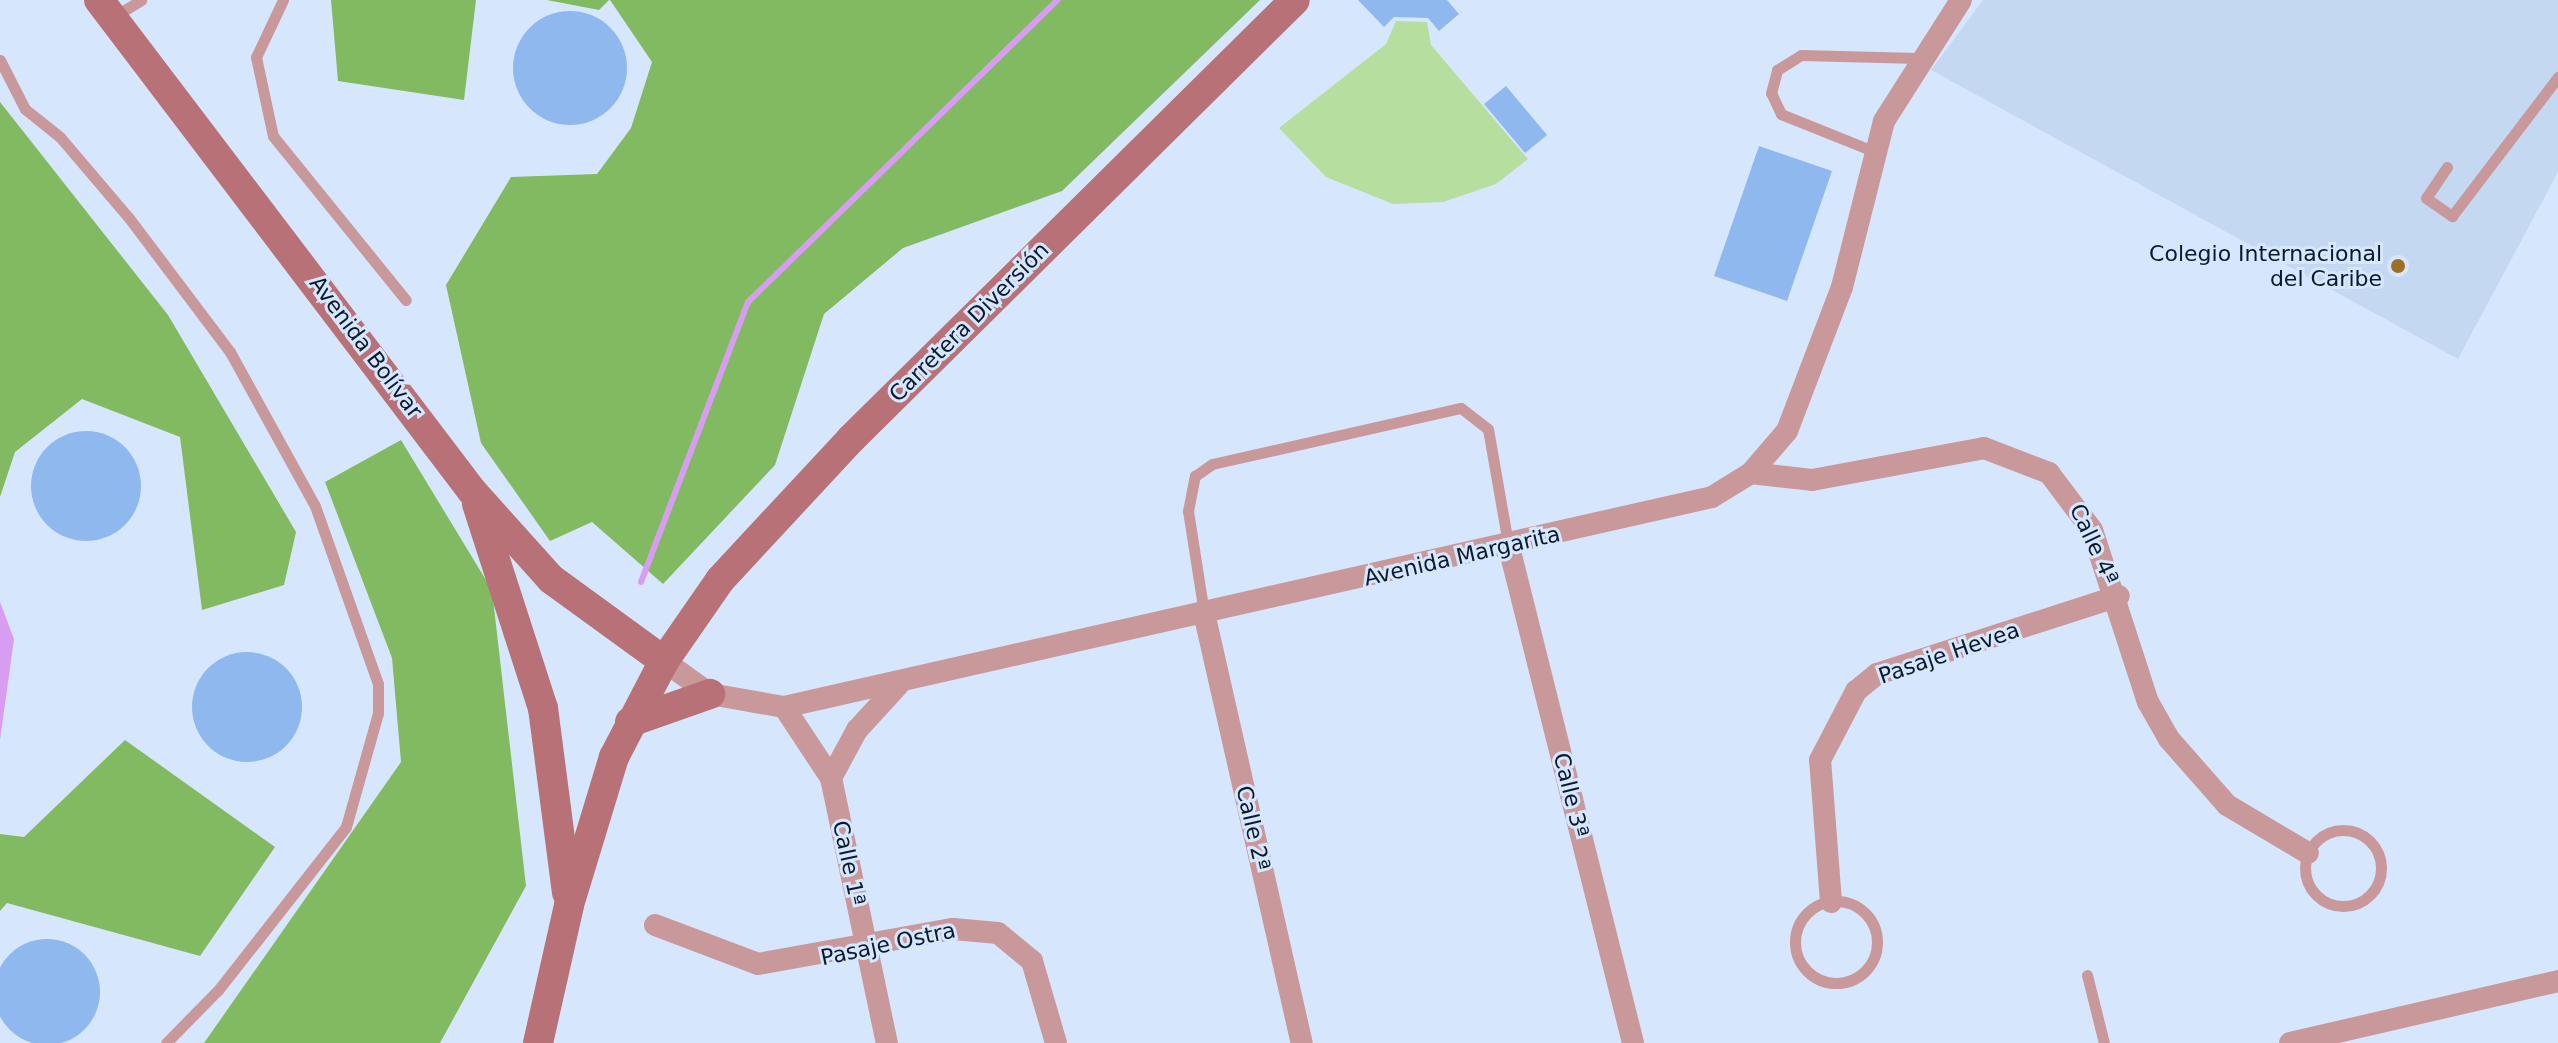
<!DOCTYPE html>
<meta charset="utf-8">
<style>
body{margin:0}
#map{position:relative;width:2558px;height:1043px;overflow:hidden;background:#d6e7fd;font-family:"DejaVu Sans",sans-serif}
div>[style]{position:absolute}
.built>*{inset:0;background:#c5d8f1}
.green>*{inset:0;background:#b5de9f}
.forest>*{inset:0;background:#82ba61}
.water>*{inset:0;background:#d89df2}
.stream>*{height:6px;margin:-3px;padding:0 3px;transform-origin:3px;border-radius:3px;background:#d89df2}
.building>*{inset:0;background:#8fb9ee}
.round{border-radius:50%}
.lane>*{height:11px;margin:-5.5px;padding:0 5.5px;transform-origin:5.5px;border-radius:5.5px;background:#c9989a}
.lane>.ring{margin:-5.5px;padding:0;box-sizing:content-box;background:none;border:11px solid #c9989a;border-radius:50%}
.street>*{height:22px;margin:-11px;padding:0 11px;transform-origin:11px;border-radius:11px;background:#c9989a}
.secondary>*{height:30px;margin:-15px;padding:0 15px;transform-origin:15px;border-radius:15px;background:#b87176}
.dots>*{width:22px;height:22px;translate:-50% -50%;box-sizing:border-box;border:4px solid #d6e7fd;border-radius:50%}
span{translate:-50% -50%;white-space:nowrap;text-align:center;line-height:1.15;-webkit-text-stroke:6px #d6e7fd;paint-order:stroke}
.poi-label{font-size:22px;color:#0a1a2e}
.right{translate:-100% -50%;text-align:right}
.street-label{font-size:22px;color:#0a1a2e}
</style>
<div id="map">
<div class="built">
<div style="clip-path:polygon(1983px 0,2558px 0,2558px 172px,2458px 359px,1931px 70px)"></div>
</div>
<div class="green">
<div style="clip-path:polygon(1396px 21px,1427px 22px,1431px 45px,1528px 159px,1496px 184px,1443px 202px,1393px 204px,1326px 177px,1279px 128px,1386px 44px)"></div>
</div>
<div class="forest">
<div style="clip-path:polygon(331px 0,476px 0,464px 100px,338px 81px)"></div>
<div style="clip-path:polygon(547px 0,609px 0,599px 10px)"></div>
<div style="clip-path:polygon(610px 0,1260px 0,1062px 191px,903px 248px,824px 314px,775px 465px,663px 584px,592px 522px,550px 541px,481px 443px,446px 285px,511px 177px,597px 174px,631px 128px,652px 62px)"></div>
<div style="clip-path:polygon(0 102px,168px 315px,296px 532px,284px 585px,202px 610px,180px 437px,82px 399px,15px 452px,0 497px)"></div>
<div style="clip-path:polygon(401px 440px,492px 590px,526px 886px,440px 1043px,204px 1043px,401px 762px,392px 658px,325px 482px)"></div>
<div style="clip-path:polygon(125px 740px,275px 847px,200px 956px,7px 903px,0 911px,0 834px,24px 837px)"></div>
</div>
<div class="water">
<div style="clip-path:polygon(0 602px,14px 639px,0 740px)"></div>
</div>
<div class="stream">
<div style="left:641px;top:582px;width:300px;rotate:-69.1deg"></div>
<div style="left:748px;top:302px;width:433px;rotate:-44.3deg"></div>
</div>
<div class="building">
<div style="clip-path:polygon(1358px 0,1447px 0,1459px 14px,1439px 31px,1428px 18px,1394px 17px,1384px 27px)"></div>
<div class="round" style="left:513px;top:11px;width:114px;height:114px"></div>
<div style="clip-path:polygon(1506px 86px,1547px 135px,1525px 153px,1484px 104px)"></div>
<div style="clip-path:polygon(1759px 146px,1832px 171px,1787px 301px,1714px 276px)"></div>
<div class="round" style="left:31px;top:431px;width:110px;height:110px"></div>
<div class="round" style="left:192px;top:652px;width:110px;height:110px"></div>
<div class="round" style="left:-6px;top:939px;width:106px;height:106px"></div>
</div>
<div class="lane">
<div style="left:283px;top:0;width:63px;rotate:115.3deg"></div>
<div style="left:256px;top:57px;width:81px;rotate:77.9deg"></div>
<div style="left:273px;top:136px;width:211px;rotate:51deg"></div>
<div style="left:113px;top:17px;width:33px;rotate:-31deg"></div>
<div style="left:0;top:60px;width:55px;rotate:63deg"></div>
<div style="left:25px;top:109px;width:45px;rotate:38.7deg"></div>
<div style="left:60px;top:137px;width:106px;rotate:49.6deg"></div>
<div style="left:129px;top:218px;width:168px;rotate:53deg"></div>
<div style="left:230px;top:352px;width:176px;rotate:61.1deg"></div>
<div style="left:315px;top:506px;width:189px;rotate:70.5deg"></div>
<div style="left:378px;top:684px;width:29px;rotate:90deg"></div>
<div style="left:378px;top:713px;width:118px;rotate:105.7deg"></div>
<div style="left:346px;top:827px;width:207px;rotate:128.1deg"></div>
<div style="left:218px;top:990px;width:74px;rotate:134.5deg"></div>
<div style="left:1873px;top:151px;width:99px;rotate:-158.1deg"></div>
<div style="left:1781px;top:114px;width:23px;rotate:-115deg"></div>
<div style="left:1771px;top:93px;width:24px;rotate:-75deg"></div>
<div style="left:1777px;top:70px;width:28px;rotate:-32deg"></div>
<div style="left:1801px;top:55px;width:117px;rotate:1.5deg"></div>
<div style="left:2447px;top:167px;width:37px;rotate:124deg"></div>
<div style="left:2426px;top:198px;width:32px;rotate:35deg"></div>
<div style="left:2452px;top:216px;width:175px;rotate:-52.7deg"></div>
<div style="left:1204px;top:613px;width:103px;rotate:-98.9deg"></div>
<div style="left:1188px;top:511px;width:36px;rotate:-79deg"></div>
<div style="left:1195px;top:476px;width:21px;rotate:-35deg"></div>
<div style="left:1212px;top:464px;width:255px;rotate:-12.7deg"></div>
<div style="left:1461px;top:408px;width:34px;rotate:38deg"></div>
<div style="left:1488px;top:429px;width:117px;rotate:80.1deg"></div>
<div class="ring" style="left:2305px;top:830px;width:65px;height:65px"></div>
<div class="ring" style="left:1795px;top:901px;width:71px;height:71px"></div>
<div style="left:2087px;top:975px;width:70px;rotate:76deg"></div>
</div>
<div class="street">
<div style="left:1751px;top:473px;width:61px;rotate:6.5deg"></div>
<div style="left:1812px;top:480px;width:175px;rotate:-10.5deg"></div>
<div style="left:1984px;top:448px;width:70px;rotate:21deg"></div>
<div style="left:2049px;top:473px;width:71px;rotate:53deg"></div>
<div style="left:2092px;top:530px;width:181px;rotate:72deg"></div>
<div style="left:2148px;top:702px;width:43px;rotate:60.4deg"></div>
<div style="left:2169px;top:739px;width:88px;rotate:48.7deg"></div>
<div style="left:2227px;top:805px;width:94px;rotate:30.7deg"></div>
<div style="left:1509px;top:547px;width:511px;rotate:75.96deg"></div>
<div style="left:1204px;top:613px;width:441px;rotate:77.2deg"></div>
<div style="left:664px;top:661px;width:57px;rotate:35.7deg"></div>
<div style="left:710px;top:694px;width:75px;rotate:10deg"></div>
<div style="left:784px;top:707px;width:951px;rotate:-12.75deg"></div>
<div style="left:1712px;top:497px;width:46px;rotate:-31.6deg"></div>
<div style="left:1751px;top:473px;width:55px;rotate:-49.4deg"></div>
<div style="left:1787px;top:431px;width:154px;rotate:-69.1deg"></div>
<div style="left:1842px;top:287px;width:171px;rotate:-75.8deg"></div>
<div style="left:1884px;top:121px;width:143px;rotate:-57.5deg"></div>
<div style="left:784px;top:707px;width:85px;rotate:56.5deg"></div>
<div style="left:831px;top:778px;width:271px;rotate:78.1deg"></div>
<div style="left:831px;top:778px;width:55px;rotate:-61.6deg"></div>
<div style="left:857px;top:730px;width:62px;rotate:-47.6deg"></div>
<div style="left:1831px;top:902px;width:142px;rotate:-94.4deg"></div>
<div style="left:1820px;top:760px;width:78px;rotate:-62.4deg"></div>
<div style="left:1856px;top:691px;width:27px;rotate:-39deg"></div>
<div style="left:1877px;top:674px;width:254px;rotate:-17.9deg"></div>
<div style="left:655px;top:925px;width:110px;rotate:20.7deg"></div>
<div style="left:758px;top:964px;width:198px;rotate:-10.2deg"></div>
<div style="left:953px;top:929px;width:45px;rotate:5.1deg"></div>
<div style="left:998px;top:933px;width:44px;rotate:39.5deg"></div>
<div style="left:1032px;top:961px;width:85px;rotate:73.7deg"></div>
<div style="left:2290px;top:1043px;width:275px;rotate:-13deg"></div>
</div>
<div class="secondary">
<div style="left:99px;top:0;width:617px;rotate:52.78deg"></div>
<div style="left:472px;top:491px;width:118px;rotate:48.1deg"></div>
<div style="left:551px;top:579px;width:140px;rotate:36deg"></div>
<div style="left:477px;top:504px;width:214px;rotate:72.1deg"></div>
<div style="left:543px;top:708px;width:186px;rotate:82.6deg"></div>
<div style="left:630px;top:722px;width:85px;rotate:-19.3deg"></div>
<div style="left:538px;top:1043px;width:141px;rotate:-77.3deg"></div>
<div style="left:569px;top:905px;width:155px;rotate:-73.1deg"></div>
<div style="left:614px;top:757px;width:108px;rotate:-62.5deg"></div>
<div style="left:664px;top:661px;width:98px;rotate:-55.3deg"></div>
<div style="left:720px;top:580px;width:192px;rotate:-47.1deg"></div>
<div style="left:851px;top:439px;width:624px;rotate:-44.68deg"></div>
</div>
<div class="dots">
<div style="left:2398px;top:266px;background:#9e6f22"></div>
</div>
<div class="poi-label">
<span class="right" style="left:2382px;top:266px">Colegio Internacional<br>del Caribe</span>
</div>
<div class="street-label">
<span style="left:969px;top:322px;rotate:-45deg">Carretera Diversión</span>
<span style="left:366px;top:347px;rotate:53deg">Avenida Bolívar</span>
<span style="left:2094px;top:544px;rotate:65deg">Calle 4ª</span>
<span style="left:1462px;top:556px;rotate:-13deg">Avenida Margarita</span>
<span style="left:1949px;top:653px;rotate:-19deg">Pasaje Hevea</span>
<span style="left:1571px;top:795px;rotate:76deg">Calle 3ª</span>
<span style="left:1253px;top:828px;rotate:77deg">Calle 2ª</span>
<span style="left:849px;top:863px;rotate:78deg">Calle 1ª</span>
<span style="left:888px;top:944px;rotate:-12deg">Pasaje Ostra</span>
</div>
</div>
